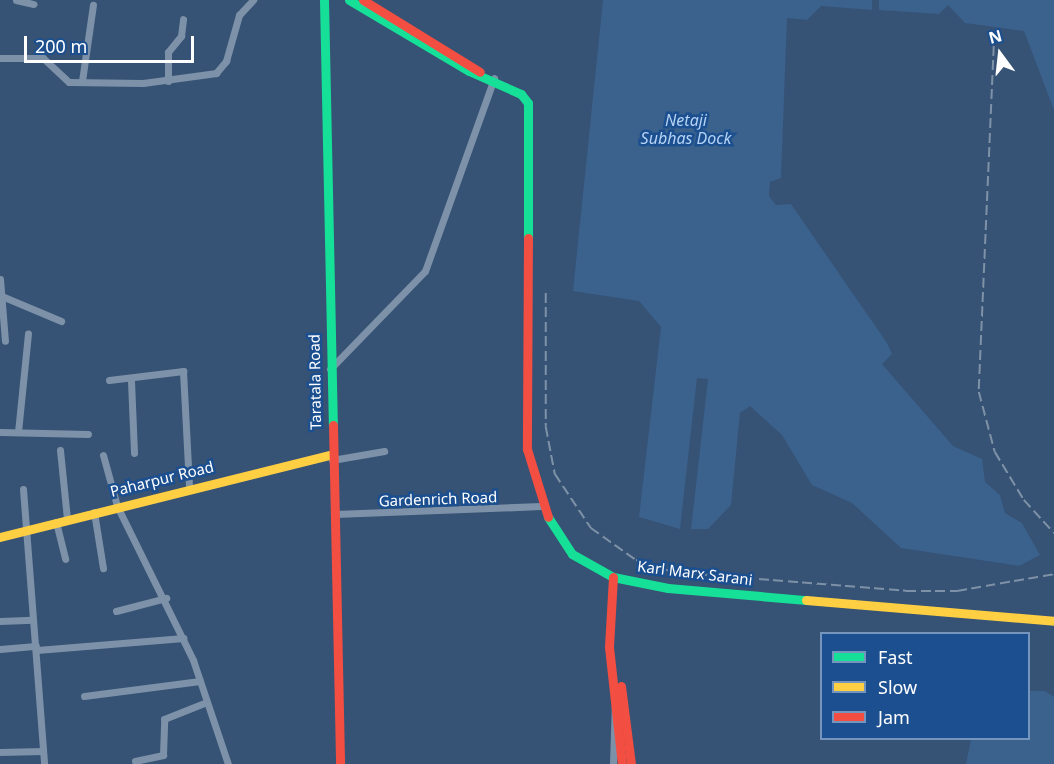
<!DOCTYPE html>
<style>
body{margin:0}
#map{position:relative;width:1054px;height:764px;overflow:hidden;background:#365274;font-family:"Noto Sans",sans-serif}
div>[style]{position:absolute}
.water>*{inset:0;background:#3b618d}
.street>*{height:7px;margin:-3.5px;padding:0 3.5px;transform-origin:3.5px;border-radius:3.5px;background:#7d92a8}
.fast>*{height:9px;margin:-4.5px;padding:0 4.5px;transform-origin:4.5px;border-radius:4.5px;background:#16e098}
.slow>*{height:9px;margin:-4.5px;padding:0 4.5px;transform-origin:4.5px;border-radius:4.5px;background:#ffcf43}
.jam>*{height:9px;margin:-4.5px;padding:0 4.5px;transform-origin:4.5px;border-radius:4.5px;background:#f24e42}
.rail>*{height:1.5px;margin-top:-0.75px;transform-origin:0;background:repeating-linear-gradient(90deg,#7e92a7 0 10px,transparent 0 14.5px)}
span{translate:-50% -50%;white-space:nowrap;text-align:center;line-height:1.15;-webkit-text-stroke:5px #1b4f8f;paint-order:stroke}
.street-label{font-size:15px;color:#fff}
.water-label{font-size:16px;color:#b5d3f5;font-style:italic}
.legend{position:absolute;left:820px;top:632px;width:210px;height:108px;box-sizing:border-box;background:#1b4f8f;border:2px solid #7695bc;margin:0;padding:8px 10px;list-style:none;font-size:18px;color:#fff}
.legend li{display:flex;align-items:center;gap:12px;height:30px}
.legend b{width:30px;border:2px solid #7695bc}
.north{position:absolute;left:970px;top:24px;width:60px;height:60px;-webkit-text-stroke:4px #1b4f8f;paint-order:stroke;rotate:345deg;font-size:16px;font-weight:700;line-height:24px;text-align:center;color:#fff}
.north::after{content:'';display:block;margin:auto;width:21px;height:27px;background:#fff;clip-path:polygon(50% 0,100% 100%,50% 72%,0 100%)}
.scale{position:absolute;left:24px;top:36px;width:170px;height:27px;box-sizing:border-box;border:3px solid #fff;border-top:0;padding-left:8px;font-size:18px;line-height:21px;white-space:nowrap;color:#fff;-webkit-text-stroke:4px #1b4f8f;paint-order:stroke}
</style>
<div id="map">
<div class="water">
<div style="clip-path:polygon(603px 0,872px 0,872px 10px,821px 6px,807px 20px,787px 18px,781px 178px,770px 182px,769px 196px,776px 205px,791px 204px,887px 343px,892px 354px,882px 364px,953px 446px,982px 459px,985px 482px,1000px 495px,1005px 513px,1022px 523px,1040px 555px,1019px 566px,901px 548px,852px 503px,812px 485px,782px 435px,750px 406px,740px 413px,731px 505px,708px 529px,691px 529px,708px 379px,697px 378px,680px 529px,639px 517px,661px 327px,639px 301px,573px 291px)"></div>
<div style="clip-path:polygon(879px 0,1054px 0,1054px 110px,1024px 31px,965px 23px,948px 5px,939px 14px,879px 10px)"></div>
<div style="clip-path:polygon(1029px 691px,1045px 691px,1054px 697px,1054px 764px,966px 764px,971px 739px,1028px 738px)"></div>
</div>
<div class="street">
<div style="left:16px;top:0;width:18px;rotate:13deg"></div>
<div style="left:0;top:58px;width:43px"></div>
<div style="left:43px;top:58px;width:35px;rotate:43deg"></div>
<div style="left:69px;top:82px;width:74px;rotate:0.8deg"></div>
<div style="left:143px;top:83px;width:74px;rotate:-7.8deg"></div>
<div style="left:216px;top:73px;width:16px;rotate:-50deg"></div>
<div style="left:226px;top:61px;width:48px;rotate:-74.2deg"></div>
<div style="left:239px;top:15px;width:21px;rotate:-47deg"></div>
<div style="left:82px;top:81px;width:77px;rotate:-81.8deg"></div>
<div style="left:168px;top:81px;width:29px;rotate:-90deg"></div>
<div style="left:168px;top:52px;width:21px;rotate:-51deg"></div>
<div style="left:181px;top:36px;width:17px;rotate:-83deg"></div>
<div style="left:0;top:279px;width:62px;rotate:85.4deg"></div>
<div style="left:4px;top:297px;width:62px;rotate:22.8deg"></div>
<div style="left:330px;top:369px;width:136px;rotate:-45.9deg"></div>
<div style="left:425px;top:271px;width:205px;rotate:-70.3deg"></div>
<div style="left:109px;top:380px;width:75px;rotate:-6.9deg"></div>
<div style="left:183px;top:371px;width:116px;rotate:87deg"></div>
<div style="left:131px;top:381px;width:72px;rotate:87.6deg"></div>
<div style="left:0;top:432px;width:88px;rotate:1.3deg"></div>
<div style="left:18px;top:432px;width:99px;rotate:-84.2deg"></div>
<div style="left:60px;top:450px;width:69px;rotate:84.2deg"></div>
<div style="left:103px;top:455px;width:53px;rotate:74.6deg"></div>
<div style="left:117px;top:506px;width:172px;rotate:63.7deg"></div>
<div style="left:193px;top:660px;width:110px;rotate:71.4deg"></div>
<div style="left:332px;top:460px;width:53px;rotate:-9.8deg"></div>
<div style="left:23px;top:489px;width:276px;rotate:85.6deg"></div>
<div style="left:94px;top:512px;width:57px;rotate:80.9deg"></div>
<div style="left:335px;top:514px;width:206px;rotate:-2.2deg"></div>
<div style="left:56px;top:522px;width:38px;rotate:76deg"></div>
<div style="left:116px;top:611px;width:52px;rotate:-14.6deg"></div>
<div style="left:0;top:621px;width:33px;rotate:-2deg"></div>
<div style="left:0;top:649px;width:36px;rotate:-5deg"></div>
<div style="left:37px;top:650px;width:147px;rotate:-4.7deg"></div>
<div style="left:84px;top:696px;width:117px;rotate:-7.4deg"></div>
<div style="left:0;top:752px;width:43px;rotate:-1.3deg"></div>
<div style="left:135px;top:761px;width:29px;rotate:-12deg"></div>
<div style="left:163px;top:755px;width:36px;rotate:-88deg"></div>
<div style="left:164px;top:719px;width:46px;rotate:-21.6deg"></div>
<div style="left:613px;top:764px;width:65px;rotate:-88.2deg"></div>
</div>
<div class="fast">
<div style="left:324px;top:0;width:425px;rotate:88.8deg"></div>
<div style="left:349px;top:0;width:139px;rotate:30.6deg"></div>
<div style="left:469px;top:71px;width:57px;rotate:23.9deg"></div>
<div style="left:521px;top:94px;width:11px;rotate:52deg"></div>
<div style="left:528px;top:103px;width:135px;rotate:90deg"></div>
<div style="left:548px;top:517px;width:44px;rotate:57deg"></div>
<div style="left:572px;top:554px;width:47px;rotate:29.3deg"></div>
<div style="left:613px;top:577px;width:56px;rotate:11.3deg"></div>
<div style="left:668px;top:588px;width:139px;rotate:5deg"></div>
</div>
<div class="slow">
<div style="left:0;top:537px;width:342px;rotate:-14deg"></div>
<div style="left:806px;top:600px;width:249px;rotate:4.8deg"></div>
</div>
<div class="jam">
<div style="left:363px;top:0;width:137px;rotate:31.6deg"></div>
<div style="left:528px;top:238px;width:211px;rotate:90.3deg"></div>
<div style="left:527px;top:449px;width:71px;rotate:72.8deg"></div>
<div style="left:333px;top:425px;width:339px;rotate:88.8deg"></div>
<div style="left:613px;top:577px;width:70px;rotate:93.3deg"></div>
<div style="left:609px;top:647px;width:118px;rotate:83.7deg"></div>
<div style="left:621px;top:686px;width:79px;rotate:82.7deg"></div>
</div>
<div class="rail">
<div style="left:994px;top:46px;width:346px;rotate:92.5deg"></div>
<div style="left:979px;top:392px;width:62px;rotate:75.1deg"></div>
<div style="left:995px;top:452px;width:56px;rotate:58.9deg"></div>
<div style="left:1024px;top:500px;width:45px;rotate:47.7deg"></div>
<div style="left:546px;top:293px;width:134px;rotate:90deg"></div>
<div style="left:546px;top:427px;width:48px;rotate:79.2deg"></div>
<div style="left:555px;top:474px;width:65px;rotate:56.3deg"></div>
<div style="left:591px;top:528px;width:55px;rotate:35.4deg"></div>
<div style="left:636px;top:560px;width:38px;rotate:18deg"></div>
<div style="left:672px;top:572px;width:235px;rotate:4.6deg"></div>
<div style="left:906px;top:591px;width:51px"></div>
<div style="left:957px;top:591px;width:98px;rotate:-9.9deg"></div>
</div>
<div class="street-label">
<span style="left:315px;top:382px;rotate:-91deg">Taratala Road</span>
<span style="left:162px;top:479px;rotate:-14deg">Paharpur Road</span>
<span style="left:438px;top:499px;rotate:-2deg">Gardenrich Road</span>
<span style="left:695px;top:573px;rotate:7deg">Karl Marx Sarani</span>
</div>
<div class="water-label">
<span style="left:686px;top:129px">Netaji<br>Subhas Dock</span>
</div>
<ul class="legend">
<li><b style="height:8px;background:#16e098"></b>Fast</li>
<li><b style="height:8px;background:#ffcf43"></b>Slow</li>
<li><b style="height:8px;background:#f24e42"></b>Jam</li>
</ul>
<div class="north">N</div>
<div class="scale">200 m</div>
</div>
